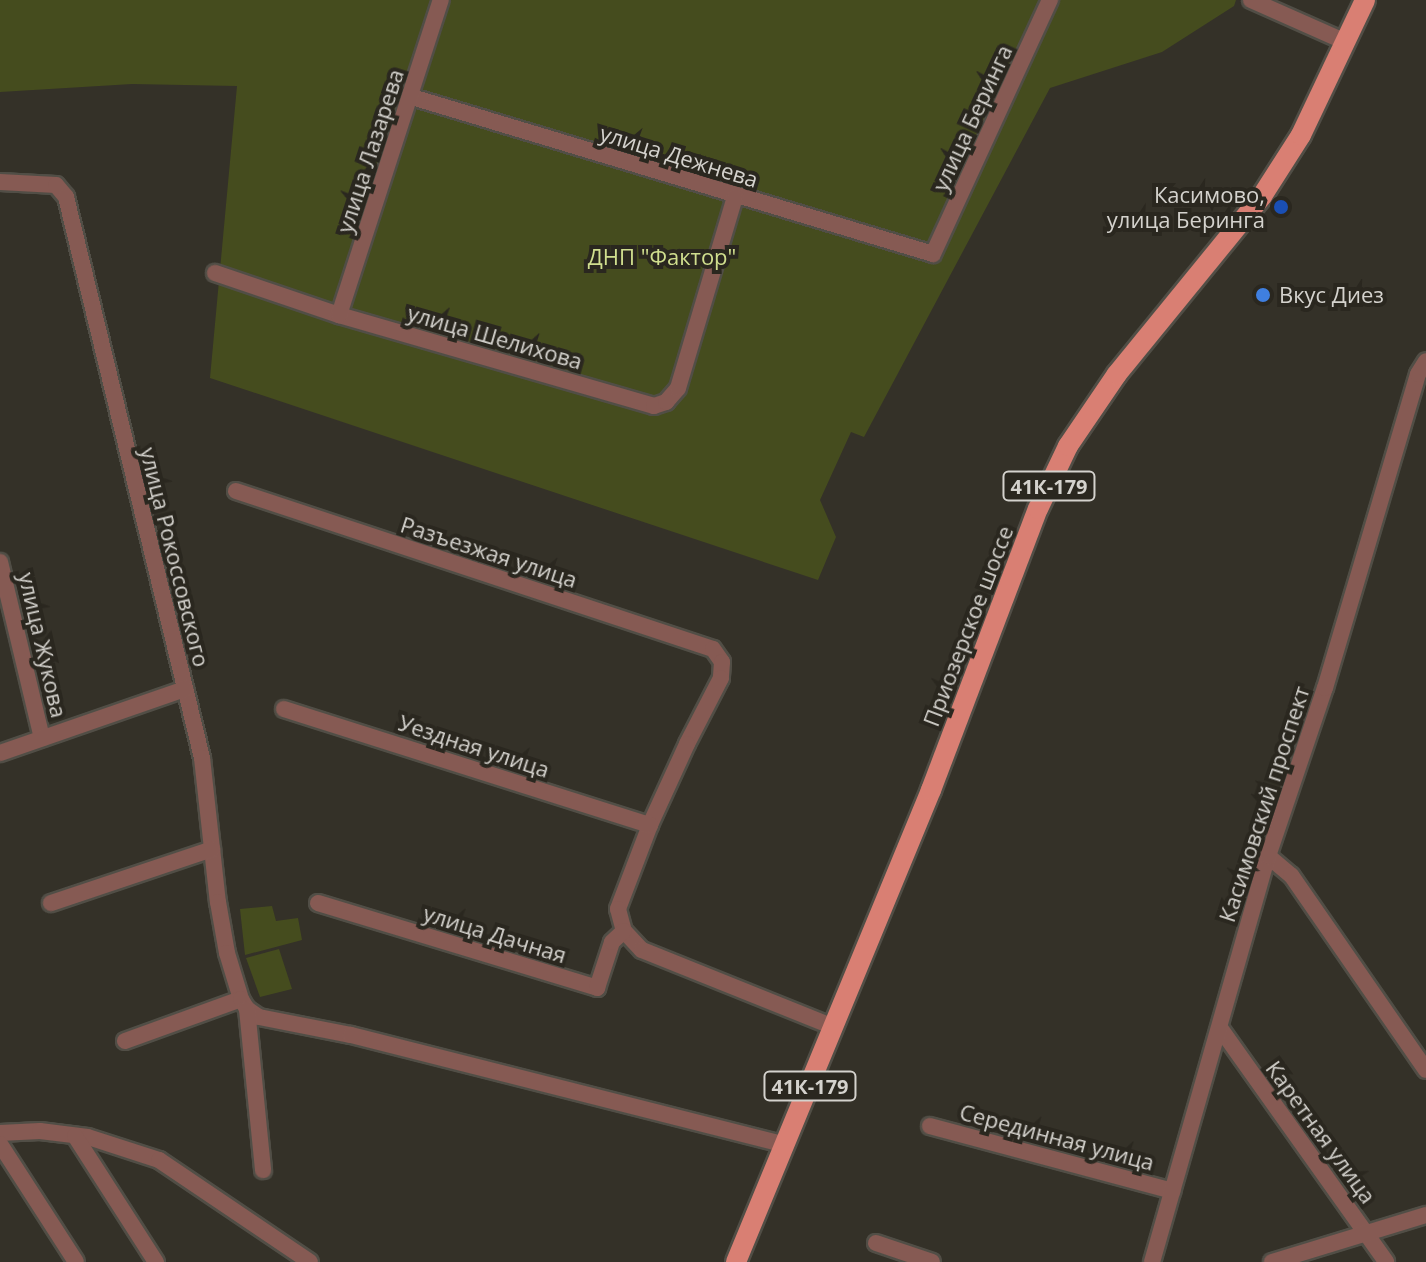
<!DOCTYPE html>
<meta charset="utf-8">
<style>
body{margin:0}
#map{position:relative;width:1426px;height:1262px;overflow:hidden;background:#343128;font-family:"Open Sans",sans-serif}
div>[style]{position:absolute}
.green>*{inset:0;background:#454c1e}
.roads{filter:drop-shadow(2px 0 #514e46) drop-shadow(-2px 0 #514e46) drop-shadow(0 2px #514e46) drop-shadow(0 -2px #514e46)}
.street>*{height:16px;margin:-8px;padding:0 8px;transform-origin:8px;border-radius:8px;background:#865a53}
.primary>*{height:20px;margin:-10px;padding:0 10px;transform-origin:10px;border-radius:10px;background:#d97f73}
.dots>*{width:22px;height:22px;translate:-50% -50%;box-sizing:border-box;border:4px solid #2a271f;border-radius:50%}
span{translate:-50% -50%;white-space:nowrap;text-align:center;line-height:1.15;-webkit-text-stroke:8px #2a271f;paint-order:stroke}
.shield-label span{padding:2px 6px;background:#2a271f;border:2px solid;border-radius:6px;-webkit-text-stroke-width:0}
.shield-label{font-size:20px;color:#d4d2cd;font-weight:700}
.street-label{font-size:22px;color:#d4d2cd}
.poi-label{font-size:22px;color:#d4d2cd}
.right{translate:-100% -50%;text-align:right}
.left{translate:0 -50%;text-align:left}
.park-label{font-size:22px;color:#d0de8e}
</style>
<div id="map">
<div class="green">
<div style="clip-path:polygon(0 0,1236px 0,1234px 6px,1162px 52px,1050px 88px,864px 437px,851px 432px,820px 500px,836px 537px,818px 580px,210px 378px,237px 86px,132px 84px,0 92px)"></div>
<div style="clip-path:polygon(272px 906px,276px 921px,298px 918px,302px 940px,245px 955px,240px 909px)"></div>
<div style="clip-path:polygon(279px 949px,292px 989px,260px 997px,246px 958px)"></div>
</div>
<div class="roads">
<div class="street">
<div style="left:1251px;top:0;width:104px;rotate:23.9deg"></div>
<div style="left:412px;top:97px;width:544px;rotate:16.77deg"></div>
<div style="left:933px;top:254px;width:280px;rotate:-65.3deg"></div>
<div style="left:0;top:182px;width:56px;rotate:3.1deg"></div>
<div style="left:56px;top:185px;width:16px;rotate:50deg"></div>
<div style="left:66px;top:197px;width:577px;rotate:76.37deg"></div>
<div style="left:202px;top:758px;width:145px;rotate:83.7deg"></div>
<div style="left:218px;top:902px;width:52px;rotate:80deg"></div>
<div style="left:227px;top:953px;width:48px;rotate:73.1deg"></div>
<div style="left:215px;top:273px;width:131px;rotate:18.7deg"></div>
<div style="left:339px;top:315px;width:328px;rotate:16.1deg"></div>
<div style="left:654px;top:406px;width:13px;rotate:-18deg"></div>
<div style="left:666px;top:402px;width:18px;rotate:-49deg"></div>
<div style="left:678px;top:388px;width:199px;rotate:-73.4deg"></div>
<div style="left:339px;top:315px;width:331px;rotate:-72.1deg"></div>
<div style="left:236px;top:491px;width:502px;rotate:18.33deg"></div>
<div style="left:713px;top:649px;width:16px;rotate:55deg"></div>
<div style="left:722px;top:662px;width:16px;rotate:94deg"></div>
<div style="left:721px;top:678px;width:74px;rotate:117.3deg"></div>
<div style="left:687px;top:744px;width:89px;rotate:114.6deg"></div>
<div style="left:650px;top:825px;width:90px;rotate:110.9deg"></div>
<div style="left:618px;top:909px;width:23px;rotate:75deg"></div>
<div style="left:624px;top:931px;width:26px;rotate:47deg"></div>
<div style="left:642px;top:950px;width:207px;rotate:21.9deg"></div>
<div style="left:0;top:562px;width:181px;rotate:76.6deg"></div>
<div style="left:284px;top:709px;width:384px;rotate:17.6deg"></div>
<div style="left:0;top:753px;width:196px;rotate:-19.1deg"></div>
<div style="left:1268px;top:856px;width:30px;rotate:40deg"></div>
<div style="left:1291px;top:875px;width:237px;rotate:55.3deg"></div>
<div style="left:51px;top:903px;width:170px;rotate:-18.5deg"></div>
<div style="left:318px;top:903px;width:292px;rotate:16.9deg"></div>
<div style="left:597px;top:988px;width:48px;rotate:-71.9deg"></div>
<div style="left:612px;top:942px;width:16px;rotate:-43deg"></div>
<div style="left:247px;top:1009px;width:14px;rotate:34deg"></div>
<div style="left:259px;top:1017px;width:94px;rotate:11.1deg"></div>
<div style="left:351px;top:1035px;width:448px;rotate:14.2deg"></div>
<div style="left:1220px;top:1028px;width:287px;rotate:54.6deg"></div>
<div style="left:125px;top:1041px;width:123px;rotate:-19.9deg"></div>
<div style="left:241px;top:999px;width:12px;rotate:59deg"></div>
<div style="left:247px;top:1009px;width:162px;rotate:84.3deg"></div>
<div style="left:930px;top:1126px;width:251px;rotate:15deg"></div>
<div style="left:0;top:1133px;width:40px;rotate:-2.9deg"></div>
<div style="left:40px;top:1131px;width:48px;rotate:7.1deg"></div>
<div style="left:88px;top:1137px;width:75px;rotate:17.9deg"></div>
<div style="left:159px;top:1160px;width:182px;rotate:34deg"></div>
<div style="left:75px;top:1136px;width:150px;rotate:57.3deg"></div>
<div style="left:0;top:1144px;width:140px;rotate:57.2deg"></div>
<div style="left:876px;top:1243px;width:59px;rotate:18.7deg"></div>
<div style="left:1152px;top:1262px;width:422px;rotate:-74.1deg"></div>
<div style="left:1268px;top:856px;width:177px;rotate:-71.3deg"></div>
<div style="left:1325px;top:688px;width:327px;rotate:-73.5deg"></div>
<div style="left:1418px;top:374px;width:15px;rotate:-58deg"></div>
<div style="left:1272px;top:1262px;width:161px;rotate:-17deg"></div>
</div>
<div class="primary">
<div style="left:736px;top:1262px;width:511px;rotate:-67.55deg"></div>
<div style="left:931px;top:790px;width:301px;rotate:-69.2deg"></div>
<div style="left:1038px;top:509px;width:70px;rotate:-64.5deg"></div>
<div style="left:1068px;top:446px;width:87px;rotate:-55.8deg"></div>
<div style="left:1117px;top:374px;width:230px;rotate:-50.8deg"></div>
<div style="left:1262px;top:196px;width:72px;rotate:-57.4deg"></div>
<div style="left:1301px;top:135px;width:149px;rotate:-64.6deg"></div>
</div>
</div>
<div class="dots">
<div style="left:1281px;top:207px;background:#1a4fb4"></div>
<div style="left:1263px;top:295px;background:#3f7fe0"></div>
</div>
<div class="shield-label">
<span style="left:1049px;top:486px">41К-179</span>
<span style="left:810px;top:1086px">41К-179</span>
</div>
<div class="street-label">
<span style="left:972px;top:118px;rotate:-65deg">улица Беринга</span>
<span style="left:370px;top:151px;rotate:-72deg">улица Лазарева</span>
<span style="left:679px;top:156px;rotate:17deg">улица Дежнева</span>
<span style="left:495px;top:337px;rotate:16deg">улица Шелихова</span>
<span style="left:489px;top:552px;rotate:18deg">Разъезжая улица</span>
<span style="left:175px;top:557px;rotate:76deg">улица Рокоссовского</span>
<span style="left:968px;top:626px;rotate:-69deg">Приозерское шоссе</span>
<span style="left:43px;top:645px;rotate:77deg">улица Жукова</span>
<span style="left:474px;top:746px;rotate:18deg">Уездная улица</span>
<span style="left:1264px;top:804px;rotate:-72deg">Касимовский проспект</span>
<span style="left:495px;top:934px;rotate:17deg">улица Дачная</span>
<span style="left:1321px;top:1132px;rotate:54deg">Каретная улица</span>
<span style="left:1057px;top:1137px;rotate:15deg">Серединная улица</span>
</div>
<div class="poi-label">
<span class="right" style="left:1265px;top:207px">Касимово,<br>улица Беринга</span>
<span class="left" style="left:1279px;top:295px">Вкус Диез</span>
</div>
<div class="park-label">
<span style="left:662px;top:257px">ДНП "Фактор"</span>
</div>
</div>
